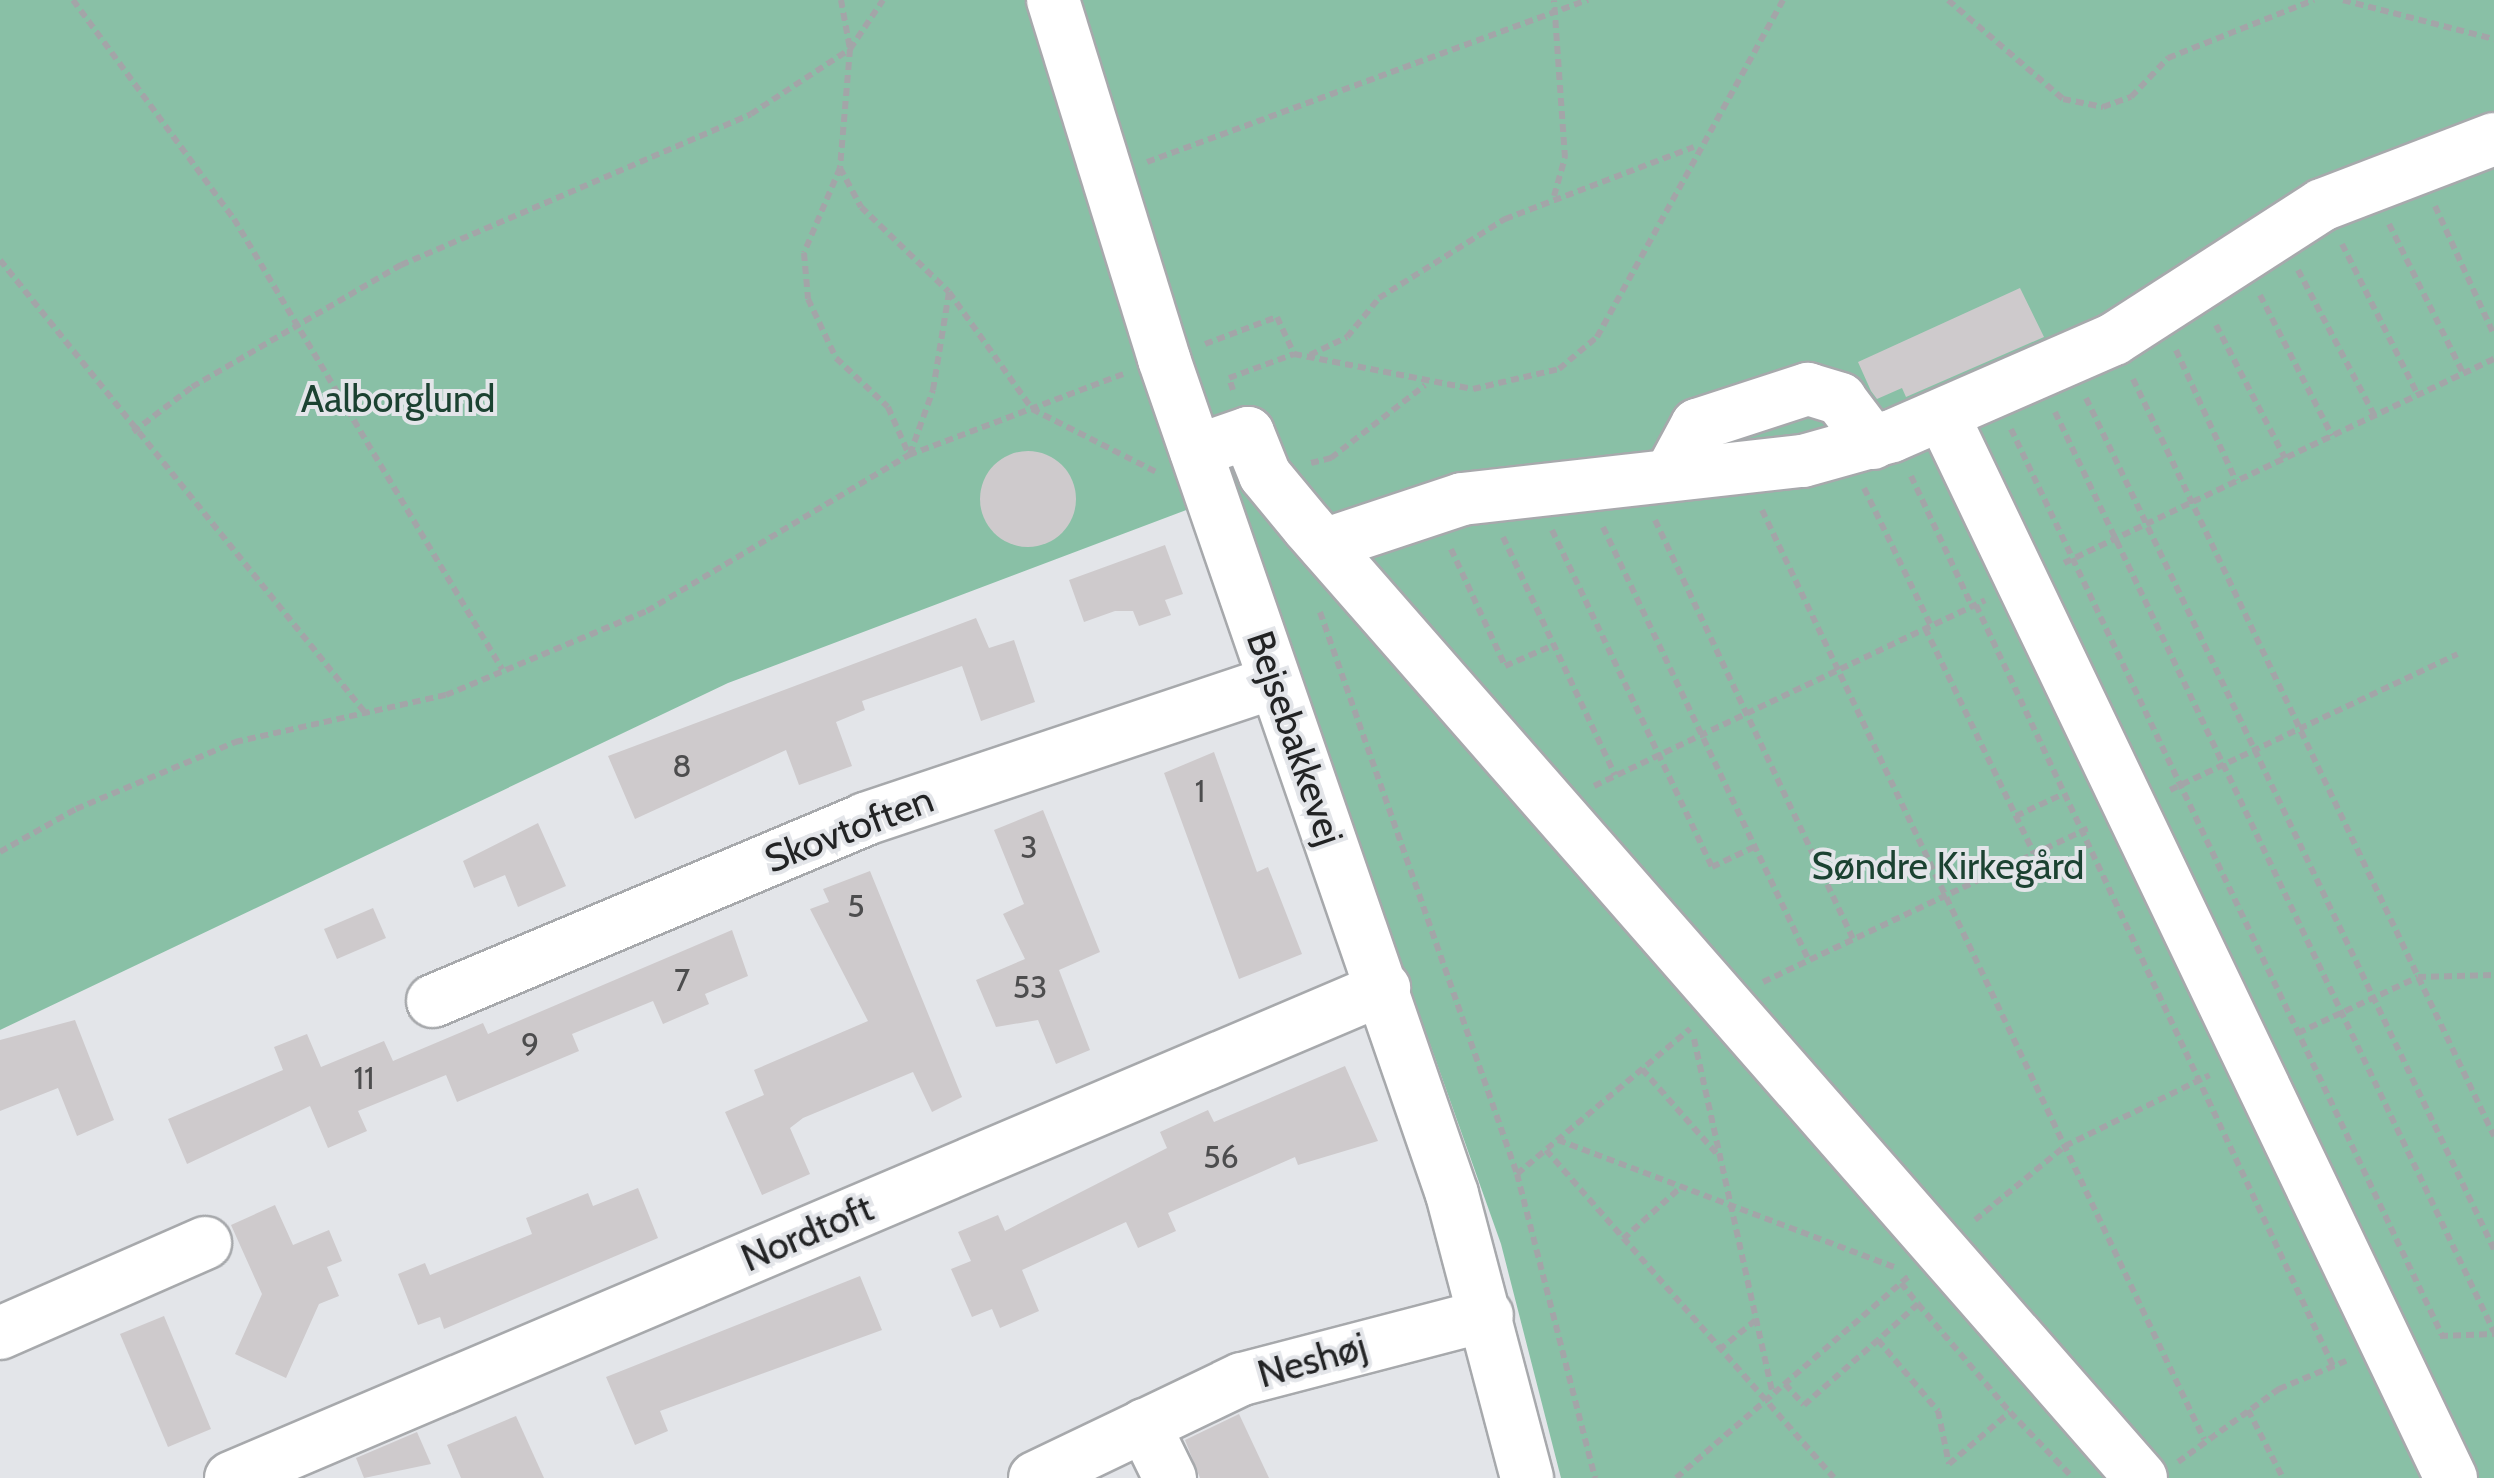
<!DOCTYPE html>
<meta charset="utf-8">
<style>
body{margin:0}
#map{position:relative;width:2494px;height:1478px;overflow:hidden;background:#e3e5e9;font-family:Cabin,sans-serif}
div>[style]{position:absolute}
.green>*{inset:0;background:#89c0a6}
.building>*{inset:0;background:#cecacc}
.round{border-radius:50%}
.path>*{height:6px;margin-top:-3px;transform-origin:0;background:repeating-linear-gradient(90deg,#a3a5a8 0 8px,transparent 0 13px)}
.roads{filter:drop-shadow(2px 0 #a7a9ac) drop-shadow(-2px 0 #a7a9ac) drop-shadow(0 2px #a7a9ac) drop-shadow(0 -2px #a7a9ac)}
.minor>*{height:52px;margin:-26px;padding:0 26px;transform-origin:26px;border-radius:26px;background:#fff}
span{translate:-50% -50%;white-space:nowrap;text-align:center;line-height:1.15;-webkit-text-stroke:8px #e3e5e9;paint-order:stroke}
.number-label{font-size:32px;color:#4d4d4e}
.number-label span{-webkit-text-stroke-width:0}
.park-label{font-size:38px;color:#1b4231}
.street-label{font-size:38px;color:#222324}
</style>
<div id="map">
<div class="green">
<div style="clip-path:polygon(0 0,2494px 0,2494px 1478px,1561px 1478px,1501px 1244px,1234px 492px,728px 683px,0 1030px)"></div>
</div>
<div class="building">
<div style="clip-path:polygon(2020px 288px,2044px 337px,1906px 397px,1902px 388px,1877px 399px,1871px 391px,1858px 362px)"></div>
<div class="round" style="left:980px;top:451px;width:96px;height:96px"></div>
<div style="clip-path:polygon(1165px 545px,1183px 594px,1165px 600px,1171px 615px,1139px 626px,1133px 611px,1115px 611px,1084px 622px,1069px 580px)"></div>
<div style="clip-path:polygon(976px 618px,989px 648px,1014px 640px,1035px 702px,981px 721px,962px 666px,862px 701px,865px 710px,836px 722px,852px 766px,799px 785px,786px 750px,635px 819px,608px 756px)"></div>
<div style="clip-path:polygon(1214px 752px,1257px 872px,1268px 867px,1302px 954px,1239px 979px,1164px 773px)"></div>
<div style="clip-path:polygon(1043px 810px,1100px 952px,1059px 970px,1090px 1050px,1056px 1064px,1038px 1020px,996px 1027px,976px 980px,1025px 959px,1003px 914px,1024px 904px,994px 830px)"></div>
<div style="clip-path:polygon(538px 823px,566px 886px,518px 907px,505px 875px,474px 888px,463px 861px)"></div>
<div style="clip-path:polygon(870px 871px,962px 1097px,932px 1112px,913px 1072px,803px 1118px,790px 1128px,810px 1174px,762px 1195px,725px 1112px,764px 1095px,754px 1070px,868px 1021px,810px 909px,829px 902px,823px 889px)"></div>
<div style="clip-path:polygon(373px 908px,386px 938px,337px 959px,324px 929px)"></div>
<div style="clip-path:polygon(732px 930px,748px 976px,705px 994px,709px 1004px,663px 1024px,653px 1001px,572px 1034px,579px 1051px,457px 1102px,446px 1075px,358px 1111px,367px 1131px,328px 1148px,310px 1106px,187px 1164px,168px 1119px,283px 1070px,274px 1047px,307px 1034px,321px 1067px,384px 1041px,393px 1061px,483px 1023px,488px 1034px)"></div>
<div style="clip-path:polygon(75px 1020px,114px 1120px,77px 1136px,58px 1088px,0 1111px,0 1040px)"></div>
<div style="clip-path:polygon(1345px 1066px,1378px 1141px,1298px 1165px,1295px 1157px,1168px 1213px,1176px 1231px,1138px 1248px,1126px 1222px,1022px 1270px,1039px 1311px,1000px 1328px,992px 1309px,972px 1317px,951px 1269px,971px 1261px,958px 1232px,998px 1215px,1005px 1231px,1167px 1148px,1160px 1132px,1208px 1110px,1214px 1122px)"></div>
<div style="clip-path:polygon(638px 1188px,658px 1238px,444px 1329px,440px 1317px,418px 1325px,398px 1274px,425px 1263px,430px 1275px,532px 1234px,526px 1218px,588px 1193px,593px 1206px)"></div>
<div style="clip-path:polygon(275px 1205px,293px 1245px,329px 1230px,342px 1261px,327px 1267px,339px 1296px,319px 1304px,286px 1378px,235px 1354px,262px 1294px,231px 1225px)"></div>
<div style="clip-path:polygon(860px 1276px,882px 1330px,660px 1411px,668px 1431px,635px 1445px,606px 1377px)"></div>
<div style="clip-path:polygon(164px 1316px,211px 1429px,168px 1447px,120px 1334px)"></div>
<div style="clip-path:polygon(1239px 1414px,1269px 1478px,1200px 1478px,1185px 1440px)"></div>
<div style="clip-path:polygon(516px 1416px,544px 1478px,461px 1478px,447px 1445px)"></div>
<div style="clip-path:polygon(417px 1432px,431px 1464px,364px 1478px,356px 1458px)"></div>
</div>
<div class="path">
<div style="left:73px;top:0;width:272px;rotate:53.7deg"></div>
<div style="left:234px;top:219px;width:524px;rotate:59.22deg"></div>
<div style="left:841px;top:0;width:50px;rotate:79.6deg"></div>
<div style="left:850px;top:49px;width:119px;rotate:94.8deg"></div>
<div style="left:840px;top:168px;width:44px;rotate:61.7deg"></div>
<div style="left:861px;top:207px;width:122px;rotate:44deg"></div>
<div style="left:949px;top:292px;width:143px;rotate:54.6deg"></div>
<div style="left:1032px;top:409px;width:139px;rotate:26.9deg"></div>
<div style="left:1948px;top:0;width:152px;rotate:40.7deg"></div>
<div style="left:2063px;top:99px;width:41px;rotate:11.3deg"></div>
<div style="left:2103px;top:107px;width:30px;rotate:-20deg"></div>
<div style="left:2131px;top:97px;width:54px;rotate:-46.5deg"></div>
<div style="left:2168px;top:58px;width:157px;rotate:-21.7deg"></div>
<div style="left:2343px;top:0;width:156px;rotate:14.5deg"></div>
<div style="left:1147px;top:162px;width:470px;rotate:-20.2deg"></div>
<div style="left:840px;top:168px;width:92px;rotate:113deg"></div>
<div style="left:804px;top:253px;width:46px;rotate:85deg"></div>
<div style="left:808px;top:299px;width:65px;rotate:64.6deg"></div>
<div style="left:836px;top:358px;width:71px;rotate:43.3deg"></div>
<div style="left:888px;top:407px;width:52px;rotate:66.4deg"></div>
<div style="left:1554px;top:196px;width:40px;rotate:-74deg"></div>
<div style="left:1565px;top:158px;width:158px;rotate:-94deg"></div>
<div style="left:2435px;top:206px;width:142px;rotate:65.4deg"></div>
<div style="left:2389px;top:224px;width:166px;rotate:63.6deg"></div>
<div style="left:2342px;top:244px;width:169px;rotate:63.3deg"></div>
<div style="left:0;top:260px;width:585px;rotate:51.11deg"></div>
<div style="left:2298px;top:270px;width:164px;rotate:62.3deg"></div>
<div style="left:2260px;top:295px;width:158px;rotate:62.9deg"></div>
<div style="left:2216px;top:325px;width:150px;rotate:62.6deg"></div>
<div style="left:1205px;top:344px;width:77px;rotate:-20.6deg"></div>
<div style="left:1277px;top:317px;width:41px;rotate:65.3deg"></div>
<div style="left:2176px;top:350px;width:144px;rotate:65.4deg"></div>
<div style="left:1310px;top:355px;width:41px;rotate:-25.9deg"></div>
<div style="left:1347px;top:337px;width:50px;rotate:-50.6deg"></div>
<div style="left:1379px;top:298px;width:149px;rotate:-32.1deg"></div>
<div style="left:1505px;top:219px;width:202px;rotate:-20.9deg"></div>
<div style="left:2133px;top:379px;width:839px;rotate:64.5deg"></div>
<div style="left:1233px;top:390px;width:13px;rotate:-108deg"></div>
<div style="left:1229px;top:378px;width:69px;rotate:-20.3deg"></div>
<div style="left:1294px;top:354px;width:182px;rotate:11.1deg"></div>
<div style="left:1473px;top:389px;width:88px;rotate:-13.1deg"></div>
<div style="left:1559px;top:369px;width:50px;rotate:-40.1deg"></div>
<div style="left:1597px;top:337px;width:385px;rotate:-61.1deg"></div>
<div style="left:2086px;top:398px;width:944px;rotate:64.39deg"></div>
<div style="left:2055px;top:412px;width:1019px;rotate:64.49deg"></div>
<div style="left:2011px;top:429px;width:1003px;rotate:64.56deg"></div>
<div style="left:133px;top:432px;width:74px;rotate:-37.3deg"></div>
<div style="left:192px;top:387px;width:242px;rotate:-30.3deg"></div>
<div style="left:401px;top:265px;width:381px;rotate:-23.3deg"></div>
<div style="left:751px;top:114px;width:118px;rotate:-33.3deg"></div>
<div style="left:850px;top:49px;width:59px;rotate:-56deg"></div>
<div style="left:910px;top:454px;width:68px;rotate:-70.2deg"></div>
<div style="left:933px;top:390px;width:99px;rotate:-80.7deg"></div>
<div style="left:1311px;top:463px;width:21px;rotate:-14deg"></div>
<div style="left:1331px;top:458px;width:119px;rotate:-37.8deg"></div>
<div style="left:1911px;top:476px;width:144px;rotate:64.9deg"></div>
<div style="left:1864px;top:488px;width:153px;rotate:64.1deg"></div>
<div style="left:1762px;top:510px;width:1029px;rotate:64.56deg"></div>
<div style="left:1655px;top:520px;width:463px;rotate:64.7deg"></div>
<div style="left:1603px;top:527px;width:480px;rotate:64.6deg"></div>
<div style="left:1552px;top:530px;width:373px;rotate:64.6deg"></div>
<div style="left:1712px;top:867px;width:47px;rotate:-25.5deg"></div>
<div style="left:1503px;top:537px;width:263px;rotate:64.8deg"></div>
<div style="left:1451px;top:549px;width:129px;rotate:65.2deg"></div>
<div style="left:1505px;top:666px;width:53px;rotate:-23.2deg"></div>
<div style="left:2064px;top:563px;width:476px;rotate:-25.4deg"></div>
<div style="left:1976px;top:605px;width:841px;rotate:64.87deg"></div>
<div style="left:1320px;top:612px;width:596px;rotate:70.68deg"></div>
<div style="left:1517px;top:1174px;width:314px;rotate:75.6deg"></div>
<div style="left:1925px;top:628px;width:250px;rotate:64.2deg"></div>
<div style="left:1594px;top:786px;width:433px;rotate:-25.4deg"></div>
<div style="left:2170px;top:790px;width:318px;rotate:-25.3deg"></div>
<div style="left:2016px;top:816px;width:50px;rotate:-25deg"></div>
<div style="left:0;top:852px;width:87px;rotate:-29.5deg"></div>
<div style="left:76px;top:809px;width:173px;rotate:-22.8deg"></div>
<div style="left:235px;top:742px;width:216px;rotate:-12.6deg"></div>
<div style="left:446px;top:695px;width:218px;rotate:-22.7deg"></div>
<div style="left:647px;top:611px;width:305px;rotate:-30.8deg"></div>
<div style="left:909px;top:455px;width:229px;rotate:-20.7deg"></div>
<div style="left:1763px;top:982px;width:363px;rotate:-25.3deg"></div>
<div style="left:2298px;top:1033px;width:132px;rotate:-25deg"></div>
<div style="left:2418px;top:977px;width:76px;rotate:-1.5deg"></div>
<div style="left:1694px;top:1039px;width:364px;rotate:77.5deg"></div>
<div style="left:1642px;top:1069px;width:113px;rotate:48.6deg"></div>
<div style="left:1558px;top:1140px;width:361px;rotate:20.7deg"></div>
<div style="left:1546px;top:1150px;width:436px;rotate:48.7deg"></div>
<div style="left:1517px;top:1174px;width:226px;rotate:-40deg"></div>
<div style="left:1975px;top:1220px;width:117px;rotate:-39.4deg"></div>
<div style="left:2065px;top:1146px;width:161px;rotate:-26.1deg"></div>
<div style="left:1623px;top:1239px;width:78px;rotate:-41.9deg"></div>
<div style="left:1901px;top:1283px;width:27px;rotate:51deg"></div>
<div style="left:1918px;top:1304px;width:54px;rotate:138deg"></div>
<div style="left:1878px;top:1340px;width:93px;rotate:49.8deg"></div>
<div style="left:1938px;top:1411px;width:54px;rotate:78.3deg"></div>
<div style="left:1949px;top:1464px;width:80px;rotate:-40.4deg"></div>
<div style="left:2010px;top:1412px;width:91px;rotate:46.3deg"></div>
<div style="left:1918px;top:1304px;width:142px;rotate:49.6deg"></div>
<div style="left:2440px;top:1336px;width:54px;rotate:-2.1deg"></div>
<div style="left:1719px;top:1350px;width:49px;rotate:-39.2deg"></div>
<div style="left:1785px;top:1384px;width:28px;rotate:48deg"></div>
<div style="left:1804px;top:1405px;width:98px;rotate:-41.3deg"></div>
<div style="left:2248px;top:1410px;width:76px;rotate:62.8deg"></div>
<div style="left:2178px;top:1462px;width:125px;rotate:-35.9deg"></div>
<div style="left:2279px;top:1389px;width:73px;rotate:-22.7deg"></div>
<div style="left:1676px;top:1478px;width:308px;rotate:-40.9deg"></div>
</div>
<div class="roads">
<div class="minor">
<div style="left:1053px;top:0;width:376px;rotate:72.8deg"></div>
<div style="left:1164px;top:359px;width:883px;rotate:70.97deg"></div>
<div style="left:1452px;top:1194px;width:294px;rotate:75.2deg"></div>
<div style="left:1944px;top:418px;width:1175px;rotate:64.44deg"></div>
<div style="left:1196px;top:451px;width:55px;rotate:-19.1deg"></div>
<div style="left:1248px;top:433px;width:45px;rotate:68deg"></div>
<div style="left:1265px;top:475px;width:67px;rotate:50.4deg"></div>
<div style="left:1308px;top:527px;width:1264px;rotate:48.78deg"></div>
<div style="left:1670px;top:475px;width:57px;rotate:-61.6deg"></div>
<div style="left:1697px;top:425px;width:117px;rotate:-18deg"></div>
<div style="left:1808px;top:389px;width:34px;rotate:17deg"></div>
<div style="left:1840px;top:399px;width:55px;rotate:53.1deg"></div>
<div style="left:1324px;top:545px;width:145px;rotate:-18.4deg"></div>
<div style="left:1462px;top:499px;width:343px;rotate:-6.4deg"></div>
<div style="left:1803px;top:461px;width:92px;rotate:-15.7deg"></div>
<div style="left:1892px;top:436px;width:242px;rotate:-23.6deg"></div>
<div style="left:2114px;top:339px;width:247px;rotate:-32.8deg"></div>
<div style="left:2322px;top:205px;width:184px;rotate:-21deg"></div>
<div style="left:433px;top:1001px;width:469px;rotate:-22.8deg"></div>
<div style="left:865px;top:819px;width:431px;rotate:-18.5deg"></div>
<div style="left:0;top:1333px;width:224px;rotate:-23.7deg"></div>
<div style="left:1144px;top:1425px;width:59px;rotate:63.9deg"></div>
<div style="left:231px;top:1478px;width:1253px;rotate:-23.02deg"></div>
<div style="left:1035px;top:1478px;width:229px;rotate:-25.6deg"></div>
<div style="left:1242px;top:1379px;width:253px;rotate:-14.6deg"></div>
</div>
</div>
<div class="number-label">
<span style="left:682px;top:766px">8</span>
<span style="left:1200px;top:791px">1</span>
<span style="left:1029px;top:847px">3</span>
<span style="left:856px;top:906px">5</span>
<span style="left:682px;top:980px">7</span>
<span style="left:1030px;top:987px">53</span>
<span style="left:530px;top:1044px">9</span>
<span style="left:364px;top:1078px">11</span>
<span style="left:1221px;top:1157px">56</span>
</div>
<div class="park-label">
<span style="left:398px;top:399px">Aalborglund</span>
<span style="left:1948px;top:866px">Søndre Kirkegård</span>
</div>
<div class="street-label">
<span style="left:1295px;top:738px;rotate:71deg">Bejsebakkevej</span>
<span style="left:849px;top:829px;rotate:-21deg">Skovtoften</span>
<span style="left:807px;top:1233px;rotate:-23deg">Nordtoft</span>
<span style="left:1312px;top:1360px;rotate:-16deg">Neshøj</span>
</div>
</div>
